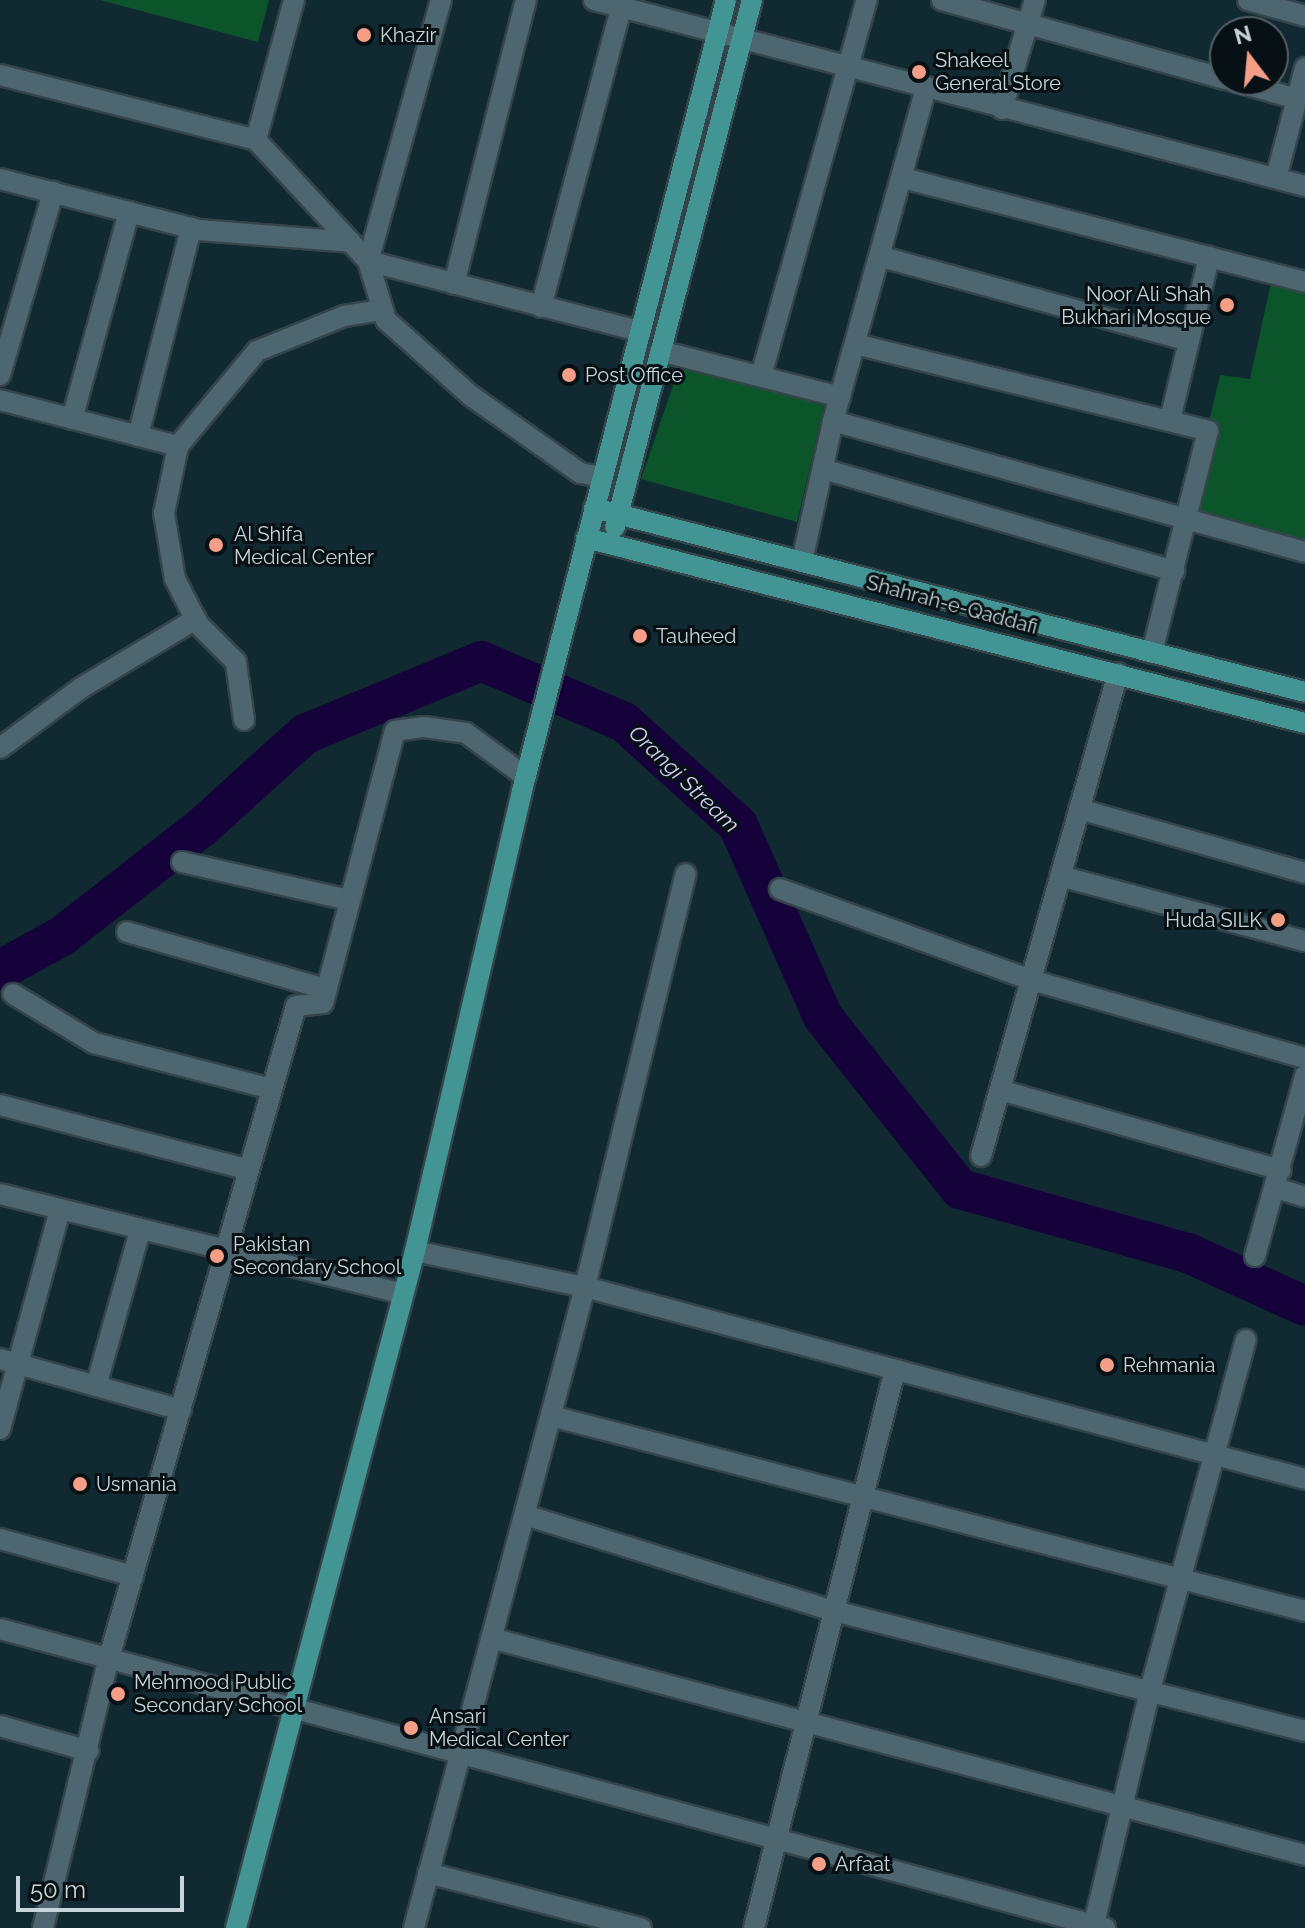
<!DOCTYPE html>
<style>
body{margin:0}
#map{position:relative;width:1305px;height:1928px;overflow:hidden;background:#112931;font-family:Raleway,sans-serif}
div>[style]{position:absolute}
.green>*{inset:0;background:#0c552a}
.river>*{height:40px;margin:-20px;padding:0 20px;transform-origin:20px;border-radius:20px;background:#16023a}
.roads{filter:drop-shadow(2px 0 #34444b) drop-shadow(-2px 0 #34444b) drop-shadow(0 2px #34444b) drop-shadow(0 -2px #34444b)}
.minor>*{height:20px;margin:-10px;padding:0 10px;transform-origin:10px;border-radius:10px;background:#4d666f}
.major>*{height:20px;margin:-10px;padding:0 10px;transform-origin:10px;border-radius:10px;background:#429592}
.dots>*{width:22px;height:22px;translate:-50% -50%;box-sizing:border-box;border:4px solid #071014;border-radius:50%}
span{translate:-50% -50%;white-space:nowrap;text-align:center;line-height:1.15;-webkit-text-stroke:6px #071014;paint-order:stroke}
.poi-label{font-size:20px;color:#c7d5da}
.left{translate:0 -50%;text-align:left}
.right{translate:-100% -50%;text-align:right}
.street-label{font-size:20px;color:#c7d5da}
.water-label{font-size:22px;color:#d3cef4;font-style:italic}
.north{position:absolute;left:1209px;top:16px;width:80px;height:80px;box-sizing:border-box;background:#071014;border:2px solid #545f63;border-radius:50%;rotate:344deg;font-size:22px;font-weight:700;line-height:32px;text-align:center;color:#c7d5da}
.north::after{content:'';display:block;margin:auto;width:28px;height:36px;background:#f49e87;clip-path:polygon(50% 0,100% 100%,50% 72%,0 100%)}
.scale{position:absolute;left:16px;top:1876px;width:168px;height:36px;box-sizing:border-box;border:4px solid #c7d5da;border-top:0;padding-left:10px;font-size:24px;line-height:28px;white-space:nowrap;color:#c7d5da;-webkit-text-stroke:6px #071014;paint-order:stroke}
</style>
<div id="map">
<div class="green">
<div style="clip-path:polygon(100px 0,269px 0,258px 42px)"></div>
<div style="clip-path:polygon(1273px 274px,1305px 283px,1305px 552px,1187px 517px,1220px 375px,1250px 379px)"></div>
<div style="clip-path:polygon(679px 368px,825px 402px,797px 522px,641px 479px)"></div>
</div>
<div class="river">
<div style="left:0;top:970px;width:71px;rotate:-28.7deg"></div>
<div style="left:62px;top:936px;width:177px;rotate:-37.9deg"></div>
<div style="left:202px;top:827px;width:139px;rotate:-42.1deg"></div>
<div style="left:305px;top:734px;width:191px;rotate:-22.5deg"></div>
<div style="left:481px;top:661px;width:155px;rotate:23.1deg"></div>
<div style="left:624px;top:722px;width:154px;rotate:42.1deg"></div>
<div style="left:738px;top:825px;width:210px;rotate:66.1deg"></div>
<div style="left:823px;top:1017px;width:220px;rotate:51.5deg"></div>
<div style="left:960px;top:1189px;width:237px;rotate:15.7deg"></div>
<div style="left:1188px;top:1253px;width:128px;rotate:24.4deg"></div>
</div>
<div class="roads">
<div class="minor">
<div style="left:294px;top:0;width:145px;rotate:105.2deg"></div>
<div style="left:256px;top:140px;width:165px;rotate:47.2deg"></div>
<div style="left:368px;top:261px;width:62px;rotate:73deg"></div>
<div style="left:386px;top:320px;width:113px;rotate:41.8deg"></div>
<div style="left:470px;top:395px;width:135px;rotate:35.3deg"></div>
<div style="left:580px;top:473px;width:23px;rotate:10deg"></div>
<div style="left:441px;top:0;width:271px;rotate:105.6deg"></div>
<div style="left:368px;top:261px;width:280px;rotate:14.5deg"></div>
<div style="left:594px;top:0;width:735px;rotate:14.66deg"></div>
<div style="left:942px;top:0;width:294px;rotate:15.6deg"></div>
<div style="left:1248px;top:0;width:59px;rotate:15.7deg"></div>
<div style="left:0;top:75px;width:264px;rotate:14.2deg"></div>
<div style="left:1230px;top:80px;width:70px;rotate:15.8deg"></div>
<div style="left:1002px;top:109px;width:114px;rotate:-73.2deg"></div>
<div style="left:903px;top:178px;width:415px;rotate:14.5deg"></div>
<div style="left:1276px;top:178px;width:114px;rotate:-75.2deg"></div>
<div style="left:0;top:179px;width:205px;rotate:14.4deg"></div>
<div style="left:199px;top:230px;width:151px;rotate:4.5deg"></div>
<div style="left:882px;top:257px;width:318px;rotate:15.3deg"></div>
<div style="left:454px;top:284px;width:293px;rotate:-75.8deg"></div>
<div style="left:541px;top:307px;width:310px;rotate:-75deg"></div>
<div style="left:855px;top:344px;width:364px;rotate:13.8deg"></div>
<div style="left:1208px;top:431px;width:229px;rotate:104.2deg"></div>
<div style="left:660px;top:351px;width:186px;rotate:14.3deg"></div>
<div style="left:0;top:375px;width:191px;rotate:-73.8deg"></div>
<div style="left:761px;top:376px;width:391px;rotate:-74.3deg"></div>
<div style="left:0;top:400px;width:184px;rotate:14.5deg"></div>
<div style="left:72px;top:419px;width:215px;rotate:-74.6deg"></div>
<div style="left:1170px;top:420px;width:168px;rotate:-76.5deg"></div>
<div style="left:833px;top:421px;width:490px;rotate:15.5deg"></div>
<div style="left:138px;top:436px;width:215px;rotate:-75.7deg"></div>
<div style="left:823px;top:469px;width:366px;rotate:16.2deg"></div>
<div style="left:802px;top:561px;width:143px;rotate:-77.5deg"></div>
<div style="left:833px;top:421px;width:345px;rotate:-74.4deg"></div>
<div style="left:244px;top:720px;width:59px;rotate:-97.9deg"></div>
<div style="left:236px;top:662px;width:54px;rotate:-135deg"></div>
<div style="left:198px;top:624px;width:51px;rotate:-117.1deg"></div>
<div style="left:175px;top:579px;width:67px;rotate:-99.5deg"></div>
<div style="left:164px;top:513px;width:68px;rotate:-78.2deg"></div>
<div style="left:178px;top:446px;width:124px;rotate:-50.3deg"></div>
<div style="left:257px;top:351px;width:94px;rotate:-21.9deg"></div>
<div style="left:344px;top:316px;width:39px;rotate:-9deg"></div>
<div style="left:0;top:748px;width:101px;rotate:-36.5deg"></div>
<div style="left:81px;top:688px;width:134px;rotate:-31deg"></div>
<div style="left:1079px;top:809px;width:235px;rotate:15.8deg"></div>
<div style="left:182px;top:862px;width:171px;rotate:12.8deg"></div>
<div style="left:1060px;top:876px;width:253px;rotate:14.9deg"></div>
<div style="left:780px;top:889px;width:267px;rotate:19.9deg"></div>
<div style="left:1031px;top:980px;width:285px;rotate:15.9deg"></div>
<div style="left:127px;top:932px;width:207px;rotate:16deg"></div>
<div style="left:13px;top:994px;width:95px;rotate:31.2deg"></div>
<div style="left:94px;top:1043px;width:184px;rotate:14.5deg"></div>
<div style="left:1000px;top:1090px;width:292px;rotate:15.9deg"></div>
<div style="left:0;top:1105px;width:257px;rotate:14.6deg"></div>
<div style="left:981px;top:1156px;width:502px;rotate:-74.16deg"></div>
<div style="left:1276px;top:1188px;width:30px;rotate:17deg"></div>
<div style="left:0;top:1194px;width:415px;rotate:13.9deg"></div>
<div style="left:415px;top:1251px;width:174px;rotate:12deg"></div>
<div style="left:585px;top:1287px;width:745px;rotate:14.93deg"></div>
<div style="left:1255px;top:1256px;width:187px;rotate:-74.5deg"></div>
<div style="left:0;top:1359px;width:188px;rotate:15.7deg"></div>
<div style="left:96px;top:1386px;width:162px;rotate:-74.2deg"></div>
<div style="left:551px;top:1416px;width:779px;rotate:14.5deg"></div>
<div style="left:0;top:1429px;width:228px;rotate:-74.7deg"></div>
<div style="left:525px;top:1515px;width:324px;rotate:17.3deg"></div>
<div style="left:834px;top:1611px;width:486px;rotate:14.3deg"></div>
<div style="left:0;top:1539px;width:138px;rotate:15.5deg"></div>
<div style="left:0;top:1629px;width:1145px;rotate:15.14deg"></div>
<div style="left:491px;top:1638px;width:842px;rotate:14.93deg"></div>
<div style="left:0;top:1726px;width:92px;rotate:15.7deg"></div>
<div style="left:428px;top:1873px;width:220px;rotate:14.5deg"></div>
<div style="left:43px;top:1928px;width:278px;rotate:-76.3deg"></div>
<div style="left:109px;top:1658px;width:678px;rotate:-74deg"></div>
<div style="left:296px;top:1006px;width:27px;rotate:-6deg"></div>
<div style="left:323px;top:1003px;width:281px;rotate:-75.2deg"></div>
<div style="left:395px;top:731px;width:29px;rotate:-8deg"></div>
<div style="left:424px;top:727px;width:42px;rotate:8.1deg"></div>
<div style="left:466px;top:733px;width:74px;rotate:36.3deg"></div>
<div style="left:414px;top:1928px;width:663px;rotate:-75.06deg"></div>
<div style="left:585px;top:1287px;width:425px;rotate:-76.3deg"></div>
<div style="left:754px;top:1928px;width:576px;rotate:-75.82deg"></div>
<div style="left:1093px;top:1928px;width:245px;rotate:-76.5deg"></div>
<div style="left:1150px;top:1690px;width:363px;rotate:-74.7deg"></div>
</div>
<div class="major">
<div style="left:594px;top:508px;width:734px;rotate:14.51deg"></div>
<div style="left:615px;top:527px;width:545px;rotate:-75.43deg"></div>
<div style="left:586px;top:538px;width:742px;rotate:14.43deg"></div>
<div style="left:236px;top:1928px;width:700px;rotate:-75.19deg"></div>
<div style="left:415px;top:1251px;width:472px;rotate:-76.9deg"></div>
<div style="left:522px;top:791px;width:817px;rotate:-75.54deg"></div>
</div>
</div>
<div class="dots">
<div style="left:364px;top:35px;background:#f49e87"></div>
<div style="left:919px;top:72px;background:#f49e87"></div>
<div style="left:1227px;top:305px;background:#f49e87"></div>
<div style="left:569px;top:375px;background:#f49e87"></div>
<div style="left:216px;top:545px;background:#f49e87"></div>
<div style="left:640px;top:636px;background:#f49e87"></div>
<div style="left:1278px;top:920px;background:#f49e87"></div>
<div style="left:217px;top:1256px;background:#f49e87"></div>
<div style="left:1107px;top:1365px;background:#f49e87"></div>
<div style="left:80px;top:1484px;background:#f49e87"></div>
<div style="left:118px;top:1694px;background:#f49e87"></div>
<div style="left:411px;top:1728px;background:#f49e87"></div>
<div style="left:819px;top:1864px;background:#f49e87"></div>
</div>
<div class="poi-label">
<span class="left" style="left:380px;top:35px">Khazir</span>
<span class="left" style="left:935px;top:72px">Shakeel<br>General Store</span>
<span class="right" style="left:1211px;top:306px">Noor Ali Shah<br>Bukhari Mosque</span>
<span class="left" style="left:585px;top:375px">Post Office</span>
<span class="left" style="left:234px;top:546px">Al Shifa<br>Medical Center</span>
<span class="left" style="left:656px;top:636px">Tauheed</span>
<span class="right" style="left:1262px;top:920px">Huda SILK</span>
<span class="left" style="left:233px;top:1256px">Pakistan<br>Secondary School</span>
<span class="left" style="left:1123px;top:1365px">Rehmania</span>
<span class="left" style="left:96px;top:1484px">Usmania</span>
<span class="left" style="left:134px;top:1694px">Mehmood Public<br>Secondary School</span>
<span class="left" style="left:429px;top:1728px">Ansari<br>Medical Center</span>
<span class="left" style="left:835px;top:1864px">Arfaat</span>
</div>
<div class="street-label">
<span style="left:952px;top:605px;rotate:15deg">Shahrah-e-Qaddafi</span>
</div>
<div class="water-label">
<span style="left:684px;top:779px;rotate:44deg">Orangi Stream</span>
</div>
<div class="north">N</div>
<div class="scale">50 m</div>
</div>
